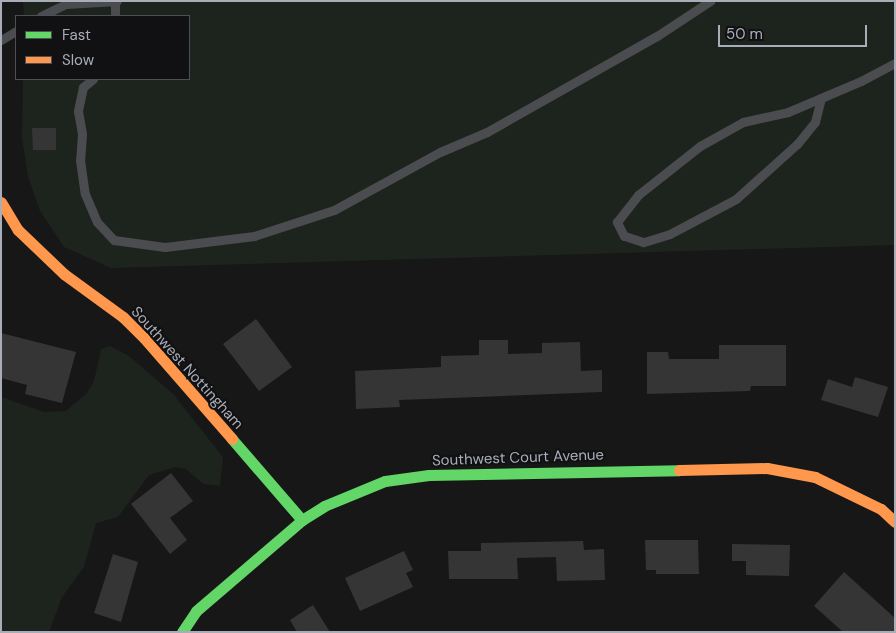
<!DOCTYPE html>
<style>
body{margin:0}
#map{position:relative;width:896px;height:633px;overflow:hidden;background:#171717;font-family:"DM Sans",sans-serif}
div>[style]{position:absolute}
.green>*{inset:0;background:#1d241e}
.building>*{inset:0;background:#353536}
.lane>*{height:9px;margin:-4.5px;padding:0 4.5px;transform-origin:4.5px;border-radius:4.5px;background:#4b4c50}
.fast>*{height:11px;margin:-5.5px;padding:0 5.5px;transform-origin:5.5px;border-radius:5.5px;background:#63d668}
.slow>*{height:11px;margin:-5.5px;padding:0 5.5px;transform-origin:5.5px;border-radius:5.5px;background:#ff974d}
span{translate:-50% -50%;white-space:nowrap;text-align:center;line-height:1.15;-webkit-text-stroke:4px #111113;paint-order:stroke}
.street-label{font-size:15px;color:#a8adb8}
.frame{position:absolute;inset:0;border:2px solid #a8adb8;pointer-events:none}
.legend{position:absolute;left:15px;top:15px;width:175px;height:65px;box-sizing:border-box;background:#111113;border:1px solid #4d4f55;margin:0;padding:6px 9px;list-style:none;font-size:15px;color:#a8adb8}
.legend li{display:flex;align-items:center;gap:10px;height:25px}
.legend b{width:25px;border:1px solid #4d4f55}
.scale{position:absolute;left:718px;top:25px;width:149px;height:22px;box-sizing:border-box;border:2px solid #a8adb8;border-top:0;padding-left:6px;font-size:15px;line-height:18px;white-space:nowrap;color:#a8adb8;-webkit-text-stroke:4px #111113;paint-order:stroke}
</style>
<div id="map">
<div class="green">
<div style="clip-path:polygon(23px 1px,895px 1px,895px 245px,111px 268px,64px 247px,40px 211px,28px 176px,22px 138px,23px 79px,189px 79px,189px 16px,24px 16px)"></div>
<div style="clip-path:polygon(110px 346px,129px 356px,173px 394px,223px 457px,220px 486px,203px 484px,186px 469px,175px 467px,149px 475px,118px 517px,96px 523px,84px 567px,62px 597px,49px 632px,1px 632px,1px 397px,44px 412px,66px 411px,87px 393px,94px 381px,101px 349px)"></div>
</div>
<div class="building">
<div style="clip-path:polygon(32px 128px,56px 128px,56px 150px,33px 150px)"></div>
<div style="clip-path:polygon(256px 319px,292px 367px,259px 391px,223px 344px)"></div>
<div style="clip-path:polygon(1px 333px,76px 352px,62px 403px,25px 394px,27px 385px,1px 378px)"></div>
<div style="clip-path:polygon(479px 340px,508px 340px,508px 354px,542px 353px,542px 343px,580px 342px,581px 371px,602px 370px,602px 392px,399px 400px,400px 407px,356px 409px,355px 371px,441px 367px,441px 356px,479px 355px)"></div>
<div style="clip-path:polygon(719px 345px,786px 345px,786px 386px,751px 386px,750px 391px,647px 394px,647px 352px,668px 352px,669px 359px,719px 359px)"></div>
<div style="clip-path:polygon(855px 377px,888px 387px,878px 417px,821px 400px,828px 379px,852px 387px)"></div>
<div style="clip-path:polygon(171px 473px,193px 501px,170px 518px,187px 540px,170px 554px,131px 504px)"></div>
<div style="clip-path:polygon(645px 540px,698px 540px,699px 574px,656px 574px,656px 570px,646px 570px)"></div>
<div style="clip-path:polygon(583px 541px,584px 550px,604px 549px,605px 580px,557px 581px,556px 557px,517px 558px,518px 579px,449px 579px,448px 551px,481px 551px,481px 543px)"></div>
<div style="clip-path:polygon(732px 544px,790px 545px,789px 576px,746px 575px,746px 561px,732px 561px)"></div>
<div style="clip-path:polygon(404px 551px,413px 570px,406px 573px,413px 587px,360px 611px,345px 578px)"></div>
<div style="clip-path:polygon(113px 554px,138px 562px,121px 622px,94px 613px)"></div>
<div style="clip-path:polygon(844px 572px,895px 618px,895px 632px,843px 632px,814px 606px)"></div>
<div style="clip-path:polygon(313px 605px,330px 632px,297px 632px,290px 620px)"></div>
</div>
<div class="lane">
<div style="left:41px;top:16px;width:28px;rotate:-26deg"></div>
<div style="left:66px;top:4px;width:51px;rotate:-3.4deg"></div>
<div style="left:115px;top:16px;width:14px;rotate:-90deg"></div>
<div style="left:1px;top:40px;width:17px;rotate:-31deg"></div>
<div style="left:93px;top:79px;width:13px;rotate:141deg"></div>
<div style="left:83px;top:87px;width:25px;rotate:102deg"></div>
<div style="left:78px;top:111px;width:23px;rotate:80deg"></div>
<div style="left:82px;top:134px;width:26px;rotate:94deg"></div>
<div style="left:80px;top:160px;width:34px;rotate:82deg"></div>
<div style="left:85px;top:194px;width:30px;rotate:67deg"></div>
<div style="left:97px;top:222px;width:25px;rotate:47deg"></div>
<div style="left:114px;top:240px;width:51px;rotate:7.8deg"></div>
<div style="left:165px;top:247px;width:90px;rotate:-7deg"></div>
<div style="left:254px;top:236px;width:84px;rotate:-18deg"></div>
<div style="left:334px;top:210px;width:121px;rotate:-28.7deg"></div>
<div style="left:440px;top:152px;width:51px;rotate:-23.1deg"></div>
<div style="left:487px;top:132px;width:195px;rotate:-29.5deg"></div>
<div style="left:657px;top:36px;width:64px;rotate:-33.4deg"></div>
<div style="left:821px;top:98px;width:25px;rotate:104deg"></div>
<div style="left:815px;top:122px;width:28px;rotate:129deg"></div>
<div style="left:797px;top:144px;width:82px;rotate:138deg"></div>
<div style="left:736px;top:199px;width:75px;rotate:152.1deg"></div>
<div style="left:670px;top:234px;width:28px;rotate:163deg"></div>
<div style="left:643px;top:242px;width:20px;rotate:-162deg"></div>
<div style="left:624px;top:236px;width:16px;rotate:-117deg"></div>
<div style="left:617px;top:222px;width:34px;rotate:-52deg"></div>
<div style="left:638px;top:195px;width:79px;rotate:-38.3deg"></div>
<div style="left:700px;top:146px;width:49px;rotate:-29.2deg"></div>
<div style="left:743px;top:122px;width:46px;rotate:-12.5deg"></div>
<div style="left:788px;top:112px;width:36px;rotate:-23deg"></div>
<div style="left:821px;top:98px;width:43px;rotate:-23deg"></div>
<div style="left:861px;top:81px;width:38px;rotate:-28deg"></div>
</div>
<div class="fast">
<div style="left:232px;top:439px;width:107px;rotate:49.2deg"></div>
<div style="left:182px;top:632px;width:25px;rotate:-56deg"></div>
<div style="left:196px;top:611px;width:140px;rotate:-40.6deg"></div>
<div style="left:302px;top:520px;width:26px;rotate:-32deg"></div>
<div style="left:324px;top:506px;width:66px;rotate:-22.3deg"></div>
<div style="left:385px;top:481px;width:44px;rotate:-7.8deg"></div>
<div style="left:429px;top:475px;width:250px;rotate:-1.1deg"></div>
</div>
<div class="slow">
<div style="left:1px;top:202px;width:33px;rotate:59deg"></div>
<div style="left:18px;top:230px;width:64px;rotate:43.7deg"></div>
<div style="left:64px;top:274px;width:73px;rotate:36.1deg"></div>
<div style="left:123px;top:317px;width:30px;rotate:45deg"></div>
<div style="left:144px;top:338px;width:134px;rotate:48.9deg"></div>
<div style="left:679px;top:470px;width:88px;rotate:-1.3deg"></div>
<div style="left:767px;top:468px;width:49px;rotate:10.6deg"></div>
<div style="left:815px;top:477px;width:73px;rotate:25.9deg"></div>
<div style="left:881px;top:509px;width:19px;rotate:43deg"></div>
</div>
<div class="street-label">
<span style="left:187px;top:368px;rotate:48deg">Southwest Nottingham</span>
<span style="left:518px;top:458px;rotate:-2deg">Southwest Court Avenue</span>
</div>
<div class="frame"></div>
<ul class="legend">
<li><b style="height:6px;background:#63d668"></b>Fast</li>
<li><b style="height:6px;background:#ff974d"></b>Slow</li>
</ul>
<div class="scale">50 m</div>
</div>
